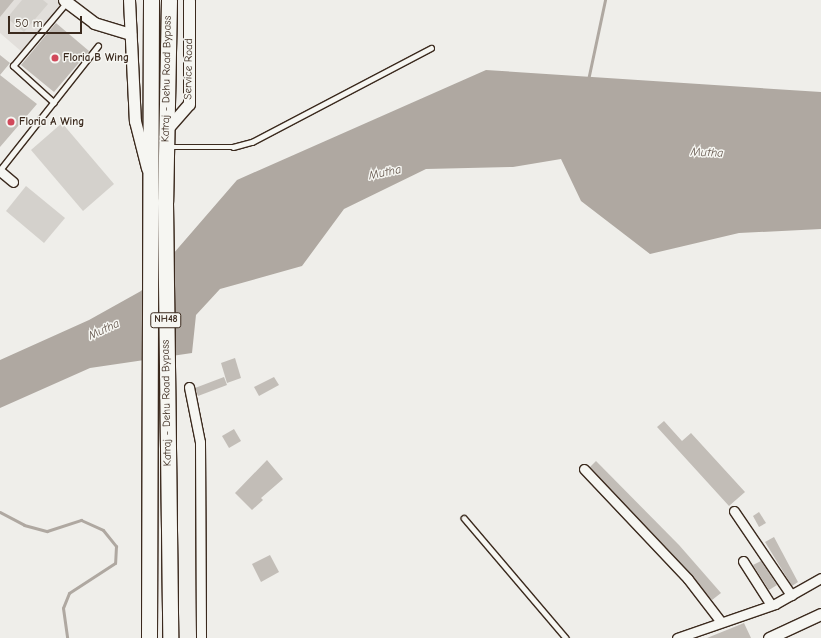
<!DOCTYPE html>
<style>
body{margin:0}
#map{position:relative;width:821px;height:638px;overflow:hidden;background:#efeeea;font-family:"Comic Neue",sans-serif}
div>[style]{position:absolute}
.built>*{inset:0;background:#e2dfdb}
.green>*{inset:0;background:#d4d1cc}
.water>*{inset:0;background:#afa8a1}
.stream>*{height:3px;margin:-1.5px;padding:0 1.5px;transform-origin:1.5px;border-radius:1.5px;background:#afa8a1}
.building>*{inset:0;background:#c2bdb7}
.roads{filter:drop-shadow(1px 0 #3b2a1e) drop-shadow(-1px 0 #3b2a1e) drop-shadow(0 1px #3b2a1e) drop-shadow(0 -1px #3b2a1e)}
.service>*{height:4.5px;margin:-2.25px;padding:0 2.25px;transform-origin:2.25px;border-radius:2.25px;background:#f6f6f2}
.minor>*{height:9px;margin:-4.5px;padding:0 4.5px;transform-origin:4.5px;border-radius:4.5px;background:#f6f6f2}
.tertiary>*{height:11px;margin:-5.5px;padding:0 5.5px;transform-origin:5.5px;border-radius:5.5px;background:#f6f6f2}
.trunk>*{height:15px;margin:-7.5px;padding:0 7.5px;transform-origin:7.5px;border-radius:7.5px;background:#f6f6f2}
.dots>*{width:11px;height:11px;translate:-50% -50%;box-sizing:border-box;border:2px solid #f6f6f2;border-radius:50%}
span{translate:-50% -50%;white-space:nowrap;text-align:center;line-height:1.15;-webkit-text-stroke:3px #f6f6f2;paint-order:stroke}
.shield-label span{padding:1px 3px;background:#f6f6f2;border:1px solid;border-radius:3px;-webkit-text-stroke-width:0}
.shield-label{font-size:10px;color:#3b2a1e;font-weight:700}
.poi-label{font-size:11px;color:#3b2a1e;font-weight:700}
.left{translate:0 -50%;text-align:left}
.street-label{font-size:11px;color:#3b2a1e}
.water-label{font-size:12px;color:#64564c;font-style:italic}
.scale{position:absolute;left:8px;top:16px;width:74px;height:18px;box-sizing:border-box;border:2px solid #3b2a1e;border-top:0;padding-left:5px;font-size:12px;line-height:14px;white-space:nowrap;color:#3b2a1e;-webkit-text-stroke:3px #f6f6f2;paint-order:stroke}
</style>
<div id="map">
<div class="built">
<div style="clip-path:polygon(0 0,60px 0,62px 2px,22px 52px,0 33px)"></div>
</div>
<div class="green">
<div style="clip-path:polygon(22px 0,43px 0,48px 4px,24px 32px,7px 18px)"></div>
<div style="clip-path:polygon(62px 123px,114px 184px,83px 211px,31px 150px)"></div>
<div style="clip-path:polygon(26px 186px,65px 218px,44px 243px,6px 211px)"></div>
</div>
<div class="water">
<div style="clip-path:polygon(486px 70px,821px 92px,821px 229px,739px 233px,650px 254px,581px 201px,561px 159px,513px 167px,426px 169px,344px 209px,302px 266px,220px 289px,196px 315px,192px 353px,90px 368px,0 408px,0 360px,89px 320px,141px 291px,237px 180px)"></div>
</div>
<div class="stream">
<div style="left:588px;top:80px;width:82px;rotate:-78deg"></div>
<div style="left:0;top:512px;width:27px;rotate:28deg"></div>
<div style="left:24px;top:525px;width:24px;rotate:15deg"></div>
<div style="left:47px;top:531px;width:36px;rotate:-18deg"></div>
<div style="left:81px;top:520px;width:24px;rotate:24deg"></div>
<div style="left:103px;top:530px;width:21px;rotate:51deg"></div>
<div style="left:116px;top:546px;width:17px;rotate:93deg"></div>
<div style="left:115px;top:563px;width:55px;rotate:146.9deg"></div>
<div style="left:69px;top:593px;width:16px;rotate:112deg"></div>
<div style="left:63px;top:608px;width:30px;rotate:82deg"></div>
</div>
<div class="building">
<div style="clip-path:polygon(0 0,14px 0,0 17px)"></div>
<div style="clip-path:polygon(56px 23px,89px 51px,54px 92px,21px 65px)"></div>
<div style="clip-path:polygon(0 55px,10px 63px,0 75px,37px 104px,0 147px)"></div>
<div style="clip-path:polygon(235px 358px,241px 378px,227px 383px,221px 363px)"></div>
<div style="clip-path:polygon(224px 377px,227px 385px,198px 396px,195px 388px)"></div>
<div style="clip-path:polygon(274px 377px,279px 385px,259px 396px,254px 387px)"></div>
<div style="clip-path:polygon(664px 421px,682px 441px,691px 433px,745px 492px,729px 506px,657px 427px)"></div>
<div style="clip-path:polygon(234px 429px,241px 441px,229px 448px,222px 436px)"></div>
<div style="clip-path:polygon(267px 460px,283px 479px,261px 498px,263px 500px,252px 510px,235px 493px)"></div>
<div style="clip-path:polygon(596px 461px,679px 545px,721px 593px,712px 600px,590px 467px)"></div>
<div style="clip-path:polygon(759px 512px,766px 523px,759px 527px,753px 516px)"></div>
<div style="clip-path:polygon(774px 537px,798px 582px,792px 586px,765px 542px)"></div>
<div style="clip-path:polygon(270px 555px,279px 572px,261px 582px,252px 564px)"></div>
<div style="clip-path:polygon(761px 561px,777px 585px,769px 590px,753px 565px)"></div>
<div style="clip-path:polygon(744px 623px,751px 638px,707px 638px)"></div>
</div>
<div class="roads">
<div class="service">
<div style="left:54px;top:103px;width:55px;rotate:-137.9deg"></div>
<div style="left:13px;top:66px;width:82px;rotate:-49.9deg"></div>
<div style="left:169px;top:147px;width:64px"></div>
<div style="left:233px;top:147px;width:20px;rotate:-15deg"></div>
<div style="left:252px;top:142px;width:202px;rotate:-27.7deg"></div>
<div style="left:0;top:170px;width:158px;rotate:-51.7deg"></div>
<div style="left:464px;top:518px;width:157px;rotate:49.6deg"></div>
</div>
<div class="minor">
<div style="left:0;top:171px;width:17px;rotate:40deg"></div>
<div style="left:189px;top:387px;width:56px;rotate:78.7deg"></div>
<div style="left:200px;top:442px;width:196px;rotate:89.7deg"></div>
<div style="left:584px;top:469px;width:151px;rotate:46.6deg"></div>
<div style="left:688px;top:579px;width:54px;rotate:52.5deg"></div>
<div style="left:734px;top:511px;width:102px;rotate:55.8deg"></div>
<div style="left:743px;top:561px;width:52px;rotate:57.5deg"></div>
<div style="left:677px;top:638px;width:104px;rotate:-19.1deg"></div>
<div style="left:775px;top:604px;width:53px;rotate:-29.5deg"></div>
</div>
<div class="tertiary">
<div style="left:64px;top:0;width:38px;rotate:37deg"></div>
<div style="left:94px;top:23px;width:38px;rotate:17deg"></div>
<div style="left:129px;top:0;width:121px;rotate:87.2deg"></div>
<div style="left:135px;top:121px;width:49px;rotate:75.7deg"></div>
<div style="left:167px;top:129px;width:33px;rotate:-49deg"></div>
<div style="left:189px;top:104px;width:104px;rotate:-90deg"></div>
<div style="left:769px;top:638px;width:57px;rotate:-24.8deg"></div>
</div>
<div class="trunk">
<div style="left:169px;top:0;width:202px;rotate:91.1deg"></div>
<div style="left:165px;top:202px;width:436px;rotate:89.3deg"></div>
<div style="left:149px;top:638px;width:638px;rotate:-89.82deg"></div>
</div>
</div>
<div class="dots">
<div style="left:55px;top:58px;background:#d1495b"></div>
<div style="left:11px;top:122px;background:#d1495b"></div>
</div>
<div class="shield-label">
<span style="left:166px;top:320px">NH48</span>
</div>
<div class="poi-label">
<span class="left" style="left:63px;top:58px">Floria B Wing</span>
<span class="left" style="left:19px;top:122px">Floria A Wing</span>
</div>
<div class="street-label">
<span style="left:189px;top:69px;rotate:-89deg">Service Road</span>
<span style="left:167px;top:79px;rotate:-89deg">Katraj - Dehu Road Bypass</span>
<span style="left:167px;top:403px;rotate:-91deg">Katraj - Dehu Road Bypass</span>
</div>
<div class="water-label">
<span style="left:707px;top:153px;rotate:2deg">Mutha</span>
<span style="left:385px;top:173px;rotate:-12deg">Mutha</span>
<span style="left:104px;top:330px;rotate:-25deg">Mutha</span>
</div>
<div class="scale">50 m</div>
</div>
